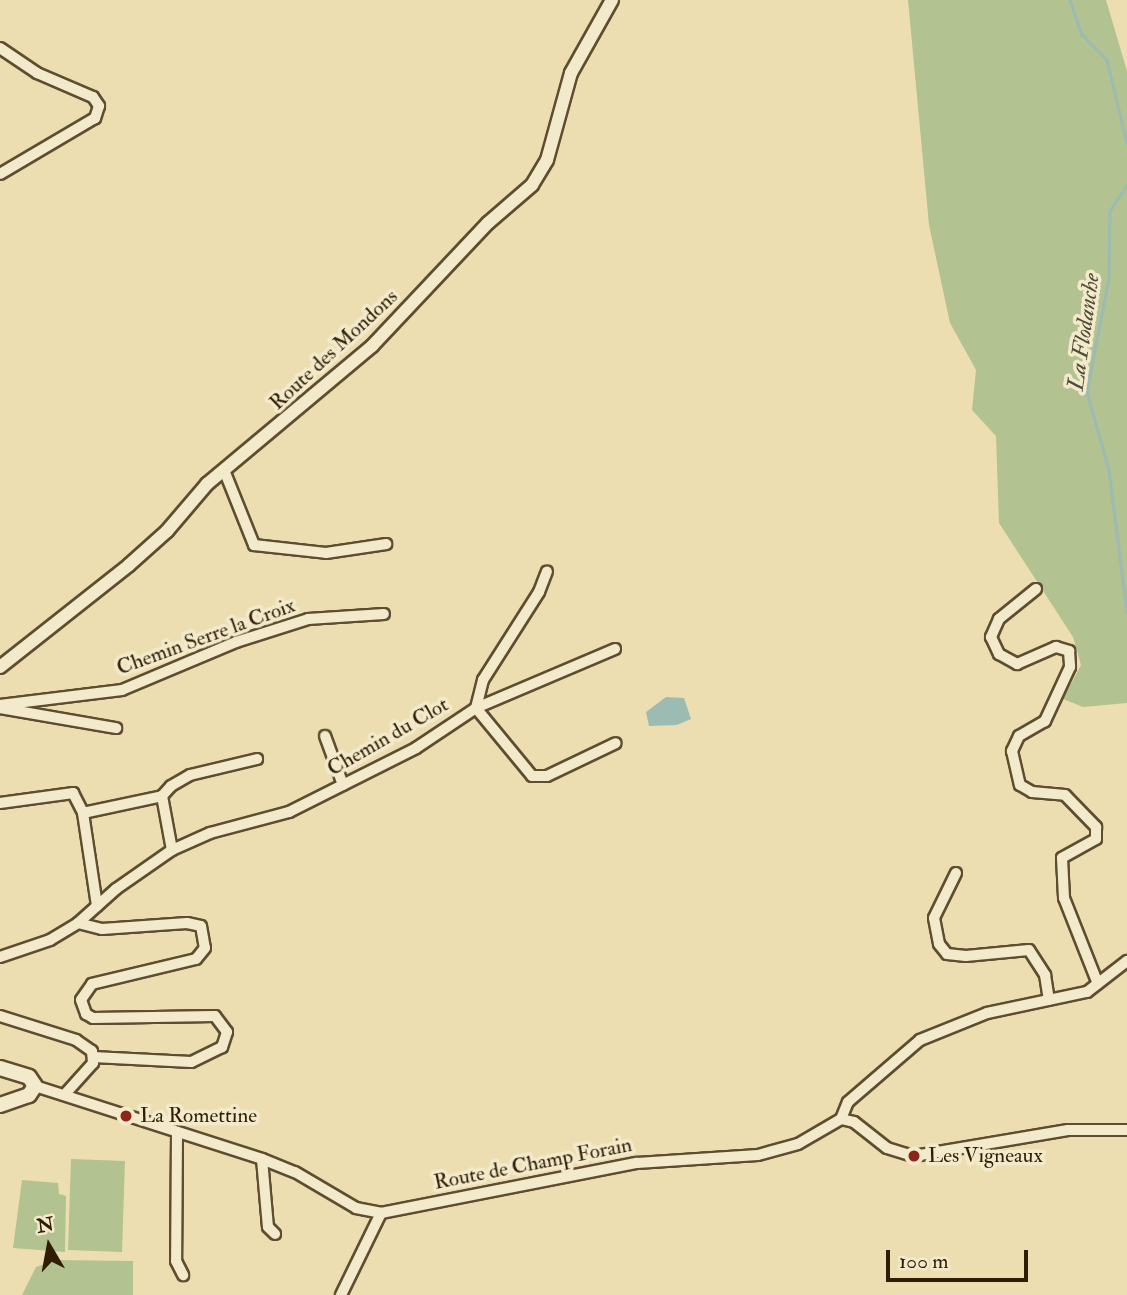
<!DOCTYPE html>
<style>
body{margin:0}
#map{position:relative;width:1127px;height:1295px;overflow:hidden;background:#eddeb1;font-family:"IM FELL Double Pica",serif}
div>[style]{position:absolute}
.green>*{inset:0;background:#b2c290}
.water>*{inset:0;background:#9bbbb3}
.stream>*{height:2.5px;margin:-1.25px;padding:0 1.25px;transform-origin:1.25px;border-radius:1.25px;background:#9bbbb3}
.roads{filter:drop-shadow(2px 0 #5e4d2f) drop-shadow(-2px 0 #5e4d2f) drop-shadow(0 2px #5e4d2f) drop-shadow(0 -2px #5e4d2f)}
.minor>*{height:10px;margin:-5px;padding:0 5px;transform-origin:5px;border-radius:5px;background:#f3eacc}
.tertiary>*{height:12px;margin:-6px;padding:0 6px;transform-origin:6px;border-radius:6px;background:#f3eacc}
.secondary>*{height:14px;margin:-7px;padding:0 7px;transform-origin:7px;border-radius:7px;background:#f3eacc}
.dots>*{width:19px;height:19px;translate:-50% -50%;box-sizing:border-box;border:4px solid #f3eacc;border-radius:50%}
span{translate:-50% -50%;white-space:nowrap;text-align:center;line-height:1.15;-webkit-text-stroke:7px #f3eacc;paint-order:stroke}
.street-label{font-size:21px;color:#2f1d04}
.poi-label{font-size:21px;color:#2f1d04}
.left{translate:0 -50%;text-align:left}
.water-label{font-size:23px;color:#4f4c39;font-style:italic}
.north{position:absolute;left:14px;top:1211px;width:70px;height:70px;-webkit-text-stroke:5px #f3eacc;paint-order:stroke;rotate:350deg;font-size:19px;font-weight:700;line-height:28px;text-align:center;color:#2f1d04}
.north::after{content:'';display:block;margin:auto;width:24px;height:32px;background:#2f1d04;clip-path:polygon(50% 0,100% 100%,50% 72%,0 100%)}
.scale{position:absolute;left:886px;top:1250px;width:142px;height:32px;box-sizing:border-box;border:4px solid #2f1d04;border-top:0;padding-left:9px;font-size:21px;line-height:24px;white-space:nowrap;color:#2f1d04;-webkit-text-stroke:5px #f3eacc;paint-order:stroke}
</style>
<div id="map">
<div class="green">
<div style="clip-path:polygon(908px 0,1106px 0,1127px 71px,1127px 703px,1083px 707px,1063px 699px,1081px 665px,1073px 637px,999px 523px,996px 436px,972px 410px,976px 370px,950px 323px,929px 225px)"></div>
<div style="clip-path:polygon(71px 1159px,125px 1161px,122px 1252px,68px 1250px)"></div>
<div style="clip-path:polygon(22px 1180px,58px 1183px,59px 1194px,66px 1196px,65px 1252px,13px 1248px)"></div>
<div style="clip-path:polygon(56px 1260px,133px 1261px,133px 1295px,22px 1295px,36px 1267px)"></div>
</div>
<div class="water">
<div style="clip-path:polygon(666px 697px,684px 698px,691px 719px,677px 725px,649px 726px,646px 712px)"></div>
</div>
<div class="stream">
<div style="left:1070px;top:0;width:36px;rotate:71deg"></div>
<div style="left:1082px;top:34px;width:36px;rotate:46deg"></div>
<div style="left:1107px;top:60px;width:85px;rotate:76.5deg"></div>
<div style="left:1127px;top:185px;width:31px;rotate:123deg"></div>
<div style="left:1110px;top:211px;width:67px;rotate:90.9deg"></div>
<div style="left:1109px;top:278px;width:116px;rotate:100.9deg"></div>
<div style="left:1087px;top:392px;width:81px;rotate:74.2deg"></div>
<div style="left:1109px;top:470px;width:143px;rotate:82.8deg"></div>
</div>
<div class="roads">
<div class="minor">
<div style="left:0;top:48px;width:45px;rotate:34deg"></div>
<div style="left:37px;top:73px;width:61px;rotate:23.2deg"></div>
<div style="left:93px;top:97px;width:11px;rotate:56deg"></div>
<div style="left:99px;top:106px;width:13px;rotate:108deg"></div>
<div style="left:95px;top:118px;width:110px;rotate:149.5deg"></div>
<div style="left:224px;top:470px;width:81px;rotate:68.2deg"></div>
<div style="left:254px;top:545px;width:72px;rotate:6.3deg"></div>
<div style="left:326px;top:553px;width:61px;rotate:-8.5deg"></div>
<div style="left:1036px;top:589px;width:48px;rotate:141deg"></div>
<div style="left:999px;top:619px;width:20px;rotate:114deg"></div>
<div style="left:991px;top:637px;width:19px;rotate:65deg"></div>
<div style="left:999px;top:654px;width:21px;rotate:29deg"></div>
<div style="left:1017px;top:664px;width:43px;rotate:-23.6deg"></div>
<div style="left:1056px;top:647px;width:14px;rotate:17deg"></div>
<div style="left:1069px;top:651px;width:16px;rotate:86deg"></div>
<div style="left:1070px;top:667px;width:60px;rotate:114.8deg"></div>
<div style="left:1045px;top:721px;width:30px;rotate:150deg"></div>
<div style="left:1019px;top:736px;width:17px;rotate:115deg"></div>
<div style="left:1012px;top:751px;width:35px;rotate:77deg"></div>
<div style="left:1020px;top:785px;width:14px;rotate:30deg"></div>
<div style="left:1032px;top:792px;width:33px;rotate:5deg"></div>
<div style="left:1065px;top:795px;width:45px;rotate:45.9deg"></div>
<div style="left:1096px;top:827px;width:12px;rotate:90deg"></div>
<div style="left:1096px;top:839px;width:39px;rotate:151deg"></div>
<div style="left:1062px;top:858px;width:40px;rotate:87.1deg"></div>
<div style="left:1064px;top:898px;width:92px;rotate:68.4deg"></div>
<div style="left:615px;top:649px;width:151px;rotate:157deg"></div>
<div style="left:476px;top:708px;width:88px;rotate:50.5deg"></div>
<div style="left:532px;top:776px;width:15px"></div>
<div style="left:547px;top:776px;width:76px;rotate:-25.6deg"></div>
<div style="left:0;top:705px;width:123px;rotate:-7deg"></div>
<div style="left:122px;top:690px;width:124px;rotate:-22.8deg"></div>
<div style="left:236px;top:642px;width:76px;rotate:-17.7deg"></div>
<div style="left:308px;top:619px;width:76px;rotate:-3.8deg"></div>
<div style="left:0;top:708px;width:118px;rotate:9.8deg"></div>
<div style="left:325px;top:736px;width:52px;rotate:69.8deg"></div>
<div style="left:0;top:803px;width:74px;rotate:-7.8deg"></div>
<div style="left:73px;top:793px;width:22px;rotate:63deg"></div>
<div style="left:83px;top:813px;width:94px;rotate:81.4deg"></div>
<div style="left:83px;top:813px;width:81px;rotate:-12.1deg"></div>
<div style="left:172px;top:850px;width:42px;rotate:-24.1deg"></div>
<div style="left:210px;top:833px;width:82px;rotate:-14.9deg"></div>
<div style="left:289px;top:812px;width:142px;rotate:-26.7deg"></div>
<div style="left:416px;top:748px;width:72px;rotate:-33.7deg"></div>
<div style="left:476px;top:708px;width:29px;rotate:-76deg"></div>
<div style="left:483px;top:680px;width:104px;rotate:-57.5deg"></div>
<div style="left:539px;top:592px;width:22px;rotate:-69deg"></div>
<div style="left:956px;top:873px;width:50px;rotate:116.1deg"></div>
<div style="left:934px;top:918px;width:26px;rotate:79deg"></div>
<div style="left:939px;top:944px;width:13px;rotate:51deg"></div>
<div style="left:947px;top:954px;width:19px;rotate:6deg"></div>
<div style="left:966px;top:956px;width:63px;rotate:-5.4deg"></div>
<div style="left:1029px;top:950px;width:30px;rotate:57deg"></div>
<div style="left:1045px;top:975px;width:25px;rotate:81deg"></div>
<div style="left:78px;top:923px;width:25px;rotate:14deg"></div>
<div style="left:102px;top:929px;width:85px;rotate:-4deg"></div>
<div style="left:187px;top:923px;width:14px;rotate:12deg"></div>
<div style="left:201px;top:926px;width:22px;rotate:80deg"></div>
<div style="left:205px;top:948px;width:14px;rotate:129deg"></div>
<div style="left:196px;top:959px;width:107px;rotate:166.5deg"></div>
<div style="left:92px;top:984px;width:19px;rotate:125deg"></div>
<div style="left:81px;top:1000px;width:15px;rotate:70deg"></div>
<div style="left:86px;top:1014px;width:8px;rotate:30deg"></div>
<div style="left:93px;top:1018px;width:122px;rotate:-0.9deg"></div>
<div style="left:215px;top:1016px;width:20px;rotate:53deg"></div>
<div style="left:227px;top:1032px;width:16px;rotate:108deg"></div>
<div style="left:222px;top:1047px;width:34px;rotate:154deg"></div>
<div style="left:191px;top:1062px;width:98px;rotate:-177.1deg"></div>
<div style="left:0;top:957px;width:53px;rotate:-18.8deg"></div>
<div style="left:50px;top:940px;width:33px;rotate:-31deg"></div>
<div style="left:78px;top:923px;width:51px;rotate:-41.8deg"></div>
<div style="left:116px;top:889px;width:68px;rotate:-34.9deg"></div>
<div style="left:172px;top:850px;width:55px;rotate:-100.5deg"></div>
<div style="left:162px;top:796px;width:13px;rotate:-48deg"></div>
<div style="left:171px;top:786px;width:22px;rotate:-30deg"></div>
<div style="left:190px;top:775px;width:69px;rotate:-13.4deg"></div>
<div style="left:0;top:1016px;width:80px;rotate:17.5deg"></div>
<div style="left:76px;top:1040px;width:19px;rotate:35deg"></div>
<div style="left:92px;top:1051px;width:12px;rotate:85deg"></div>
<div style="left:93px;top:1063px;width:40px;rotate:132deg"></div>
<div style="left:35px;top:1086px;width:238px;rotate:17.8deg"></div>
<div style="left:262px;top:1159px;width:35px;rotate:22deg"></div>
<div style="left:295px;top:1172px;width:71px;rotate:30.5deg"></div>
<div style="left:356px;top:1208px;width:25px;rotate:11deg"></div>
<div style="left:381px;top:1213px;width:261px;rotate:-11.1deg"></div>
<div style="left:637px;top:1163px;width:121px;rotate:-3.8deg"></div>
<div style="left:758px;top:1155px;width:41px;rotate:-15.4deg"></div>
<div style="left:798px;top:1144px;width:50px;rotate:-30.2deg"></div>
<div style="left:841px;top:1119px;width:13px;rotate:13deg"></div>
<div style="left:854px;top:1122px;width:42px;rotate:38.2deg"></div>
<div style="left:887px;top:1148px;width:28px;rotate:17deg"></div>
<div style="left:914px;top:1156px;width:156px;rotate:-9.6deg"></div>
<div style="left:1068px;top:1130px;width:59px"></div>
<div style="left:841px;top:1119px;width:18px;rotate:-68deg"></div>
<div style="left:848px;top:1102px;width:95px;rotate:-40.7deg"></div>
<div style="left:920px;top:1040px;width:72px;rotate:-21.9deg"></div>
<div style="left:987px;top:1013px;width:102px;rotate:-11.9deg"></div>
<div style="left:1087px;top:992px;width:51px;rotate:-37.8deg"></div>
<div style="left:177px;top:1133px;width:128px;rotate:90.4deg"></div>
<div style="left:176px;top:1261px;width:16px;rotate:63deg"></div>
<div style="left:262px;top:1159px;width:68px;rotate:85deg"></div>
<div style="left:268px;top:1227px;width:10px;rotate:45deg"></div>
<div style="left:341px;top:1295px;width:91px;rotate:-64deg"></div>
</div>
<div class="tertiary">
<div style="left:0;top:667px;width:164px;rotate:-38.3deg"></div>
<div style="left:129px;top:565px;width:51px;rotate:-41.8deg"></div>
<div style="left:167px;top:531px;width:62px;rotate:-49.6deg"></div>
<div style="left:207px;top:484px;width:215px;rotate:-39.9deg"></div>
<div style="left:372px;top:346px;width:169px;rotate:-46.7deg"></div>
<div style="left:488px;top:223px;width:58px;rotate:-40.8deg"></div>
<div style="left:532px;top:185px;width:29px;rotate:-59deg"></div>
<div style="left:547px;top:160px;width:90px;rotate:-74.6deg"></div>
<div style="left:571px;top:73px;width:84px;rotate:-60.7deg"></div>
</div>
<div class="secondary">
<div style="left:0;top:1068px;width:30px;rotate:17deg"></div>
<div style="left:29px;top:1077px;width:11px;rotate:56deg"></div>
<div style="left:35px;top:1086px;width:11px;rotate:124deg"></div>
<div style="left:29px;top:1095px;width:31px;rotate:161deg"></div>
</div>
</div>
<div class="dots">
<div style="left:126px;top:1116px;background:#8f2418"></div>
<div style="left:914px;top:1156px;background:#8f2418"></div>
</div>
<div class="street-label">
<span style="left:334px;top:350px;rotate:-43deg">Route des Mondons</span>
<span style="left:206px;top:637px;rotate:-20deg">Chemin Serre la Croix</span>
<span style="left:388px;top:737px;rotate:-30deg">Chemin du Clot</span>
<span style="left:533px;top:1164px;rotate:-11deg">Route de Champ Forain</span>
</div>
<div class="poi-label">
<span class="left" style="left:140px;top:1116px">La Romettine</span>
<span class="left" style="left:928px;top:1156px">Les Vigneaux</span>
</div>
<div class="water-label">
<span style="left:1084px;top:332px;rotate:-82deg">La Flodanche</span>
</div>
<div class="north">N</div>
<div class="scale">100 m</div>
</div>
